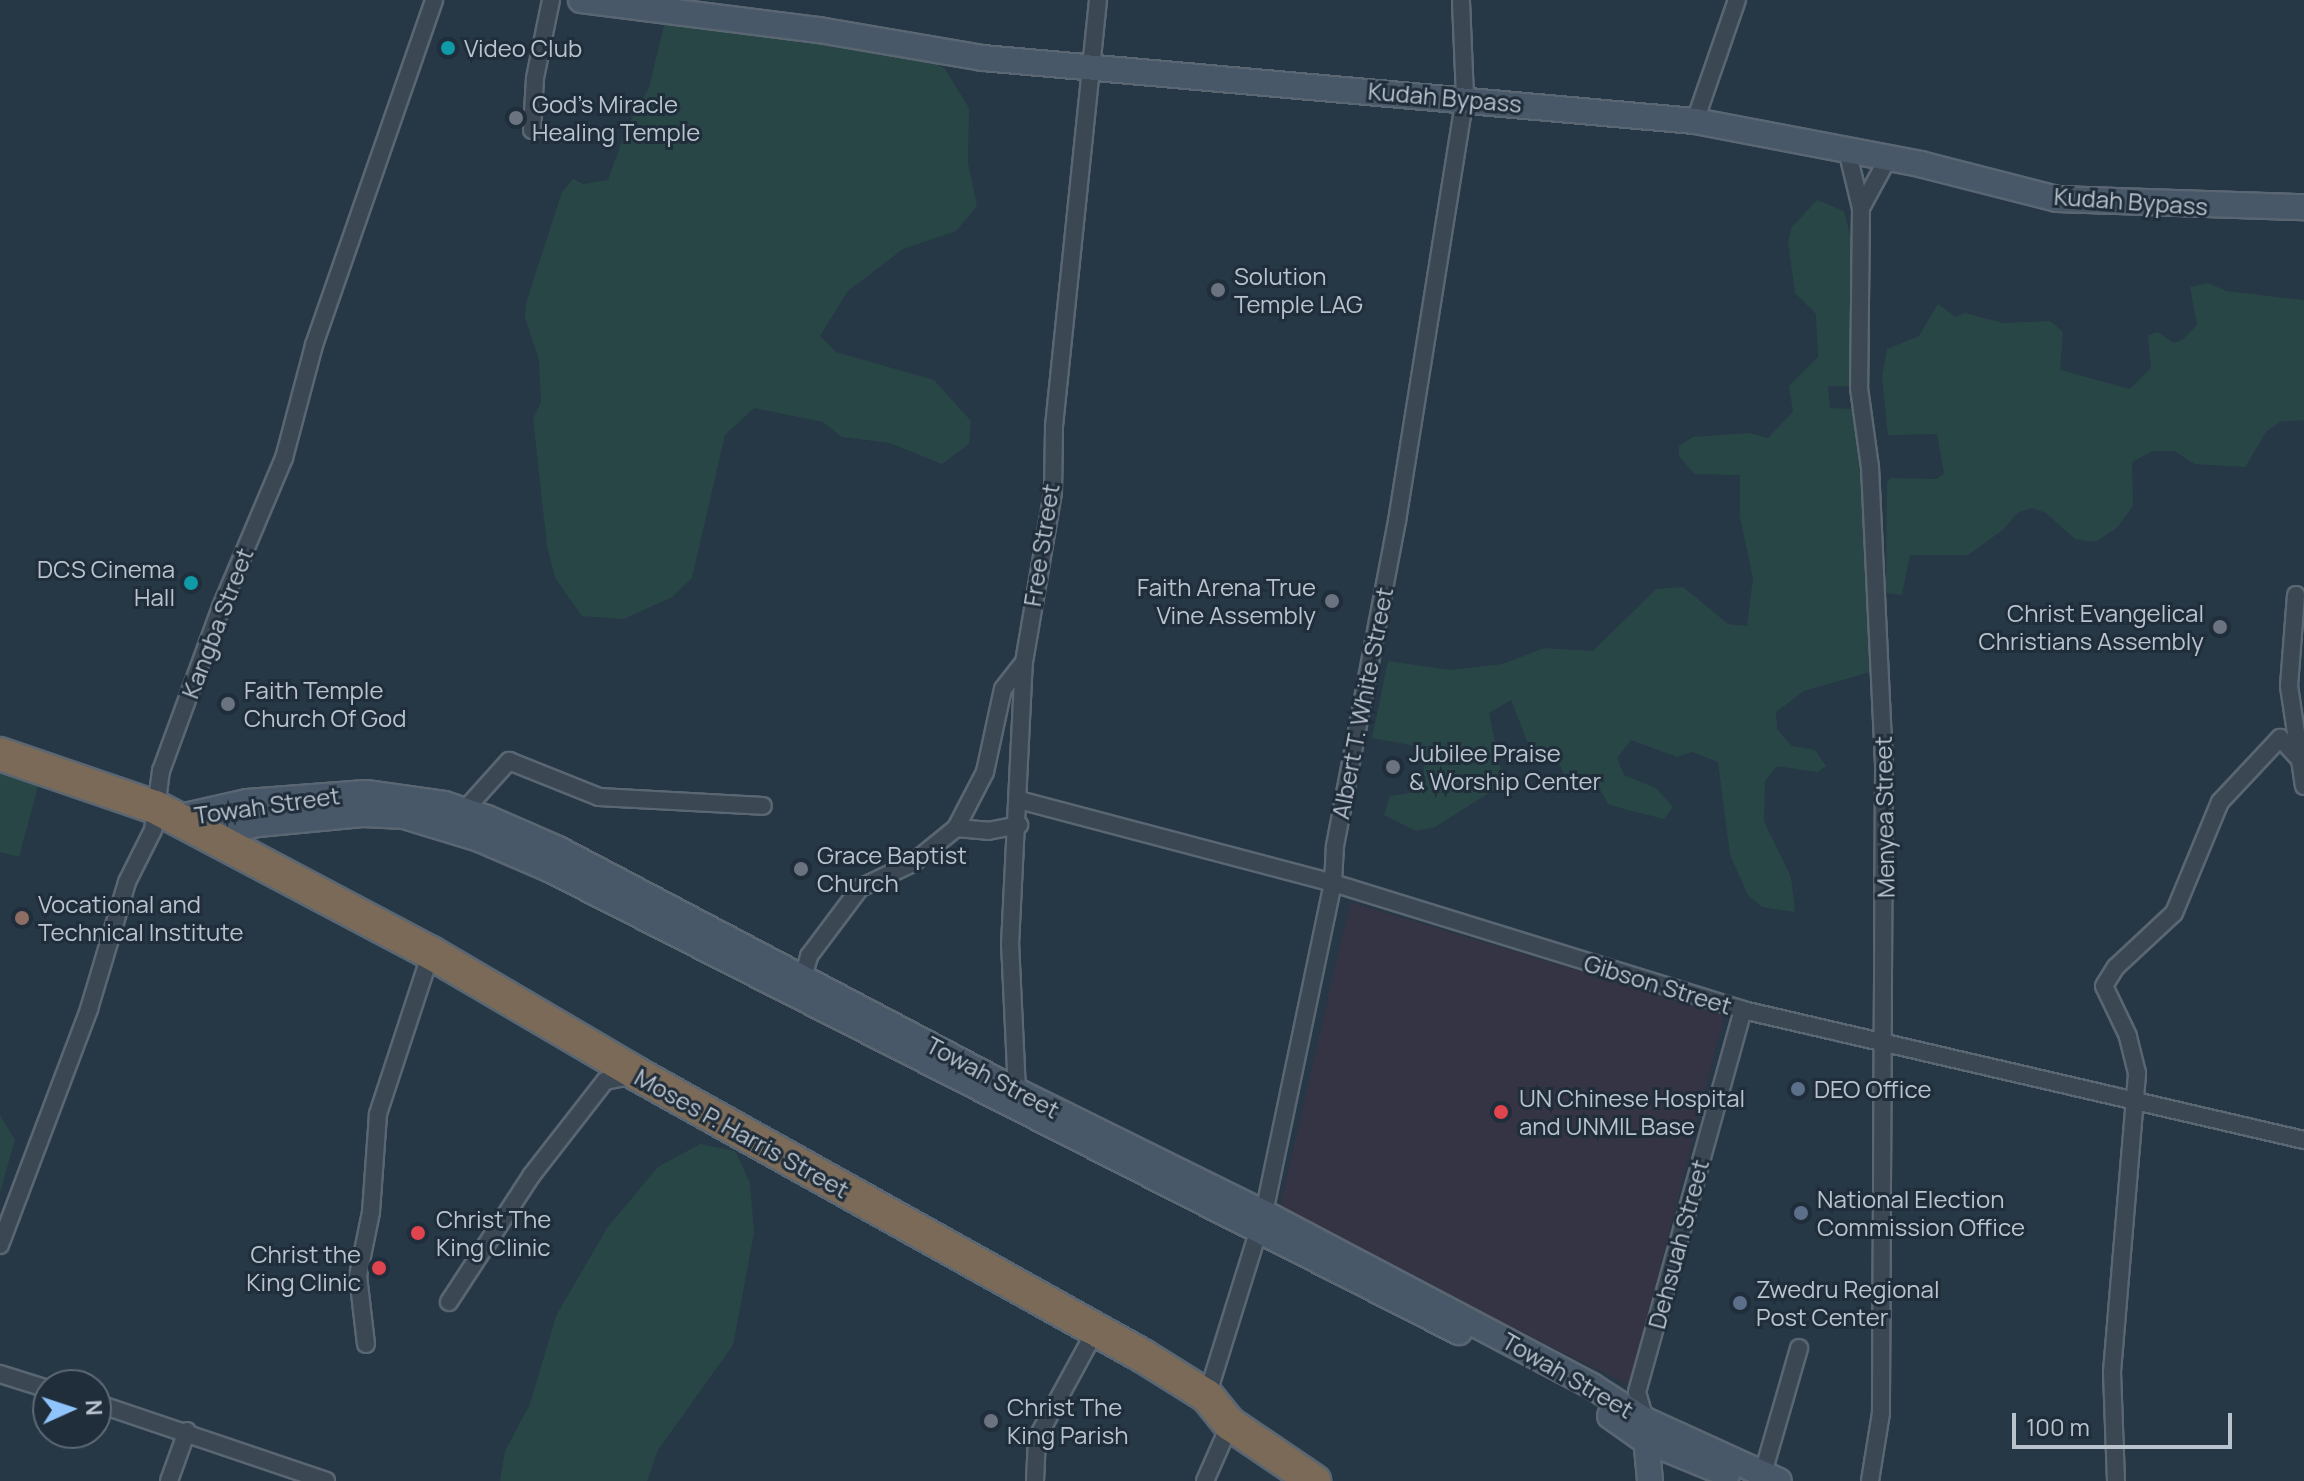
<!DOCTYPE html>
<style>
body{margin:0}
#map{position:relative;width:2304px;height:1481px;overflow:hidden;background:#263745;font-family:Manrope,sans-serif}
div>[style]{position:absolute}
.medical>*{inset:0;background:#343445}
.green>*{inset:0;background:#294646}
.roads{filter:drop-shadow(2px 0 #5a6672) drop-shadow(-2px 0 #5a6672) drop-shadow(0 2px #5a6672) drop-shadow(0 -2px #5a6672)}
.street>*{height:16px;margin:-8px;padding:0 8px;transform-origin:8px;border-radius:8px;background:#3b4854}
.secondary>*{height:24px;margin:-12px;padding:0 12px;transform-origin:12px;border-radius:12px;background:#495868}
.highway>*{height:32px;margin:-16px;padding:0 16px;transform-origin:16px;border-radius:16px;background:#7b6a58}
.dots>*{width:22px;height:22px;translate:-50% -50%;box-sizing:border-box;border:4px solid #202d3a;border-radius:50%}
span{translate:-50% -50%;white-space:nowrap;text-align:center;line-height:1.15;-webkit-text-stroke:6px #202d3a;paint-order:stroke}
.poi-label{font-size:24px;color:#b9c3ce}
.left{translate:0 -50%;text-align:left}
.right{translate:-100% -50%;text-align:right}
.street-label{font-size:24px;color:#b9c3ce}
.north{position:absolute;left:32px;top:1369px;width:80px;height:80px;box-sizing:border-box;background:#202d3a;border:2px solid #5d6975;border-radius:50%;rotate:87deg;font-size:22px;font-weight:700;line-height:32px;text-align:center;color:#b9c3ce}
.north::after{content:'';display:block;margin:auto;width:28px;height:36px;background:#8fc4fc;clip-path:polygon(50% 0,100% 100%,50% 72%,0 100%)}
.scale{position:absolute;left:2012px;top:1413px;width:220px;height:36px;box-sizing:border-box;border:4px solid #b9c3ce;border-top:0;padding-left:10px;font-size:24px;line-height:28px;white-space:nowrap;color:#b9c3ce;-webkit-text-stroke:6px #202d3a;paint-order:stroke}
</style>
<div id="map">
<div class="medical">
<div style="clip-path:polygon(1350px 902px,1725px 1014px,1630px 1386px,1279px 1211px)"></div>
</div>
<div class="green">
<div style="clip-path:polygon(667px 13px,920px 52px,945px 69px,969px 108px,968px 163px,977px 206px,956px 231px,903px 249px,848px 291px,820px 336px,836px 352px,934px 380px,971px 421px,969px 444px,942px 464px,890px 443px,842px 437px,823px 422px,754px 408px,725px 435px,692px 578px,672px 597px,624px 619px,582px 616px,555px 578px,547px 546px,533px 419px,541px 402px,539px 360px,525px 318px,526px 303px,562px 192px,573px 179px,583px 184px,608px 180px,627px 127px,649px 88px)"></div>
<div style="clip-path:polygon(1817px 200px,1844px 211px,1851px 238px,1852px 386px,1828px 386px,1830px 408px,1853px 409px,1855px 422px,1862px 474px,1870px 672px,1804px 691px,1776px 712px,1777px 729px,1792px 746px,1815px 750px,1826px 766px,1818px 772px,1777px 766px,1765px 781px,1764px 821px,1791px 877px,1795px 912px,1762px 907px,1748px 895px,1730px 855px,1718px 762px,1692px 752px,1677px 757px,1631px 740px,1617px 758px,1624px 775px,1656px 788px,1673px 807px,1664px 819px,1624px 809px,1608px 804px,1592px 775px,1564px 774px,1559px 763px,1532px 754px,1511px 700px,1489px 713px,1502px 775px,1497px 788px,1435px 827px,1416px 831px,1384px 815px,1390px 796px,1422px 791px,1426px 748px,1372px 738px,1388px 661px,1450px 670px,1503px 664px,1544px 648px,1593px 651px,1656px 589px,1683px 587px,1728px 624px,1747px 626px,1753px 578px,1740px 517px,1740px 475px,1694px 474px,1679px 456px,1679px 446px,1693px 437px,1749px 433px,1768px 438px,1793px 412px,1789px 386px,1818px 357px,1816px 314px,1795px 293px,1788px 242px,1792px 227px)"></div>
<div style="clip-path:polygon(2208px 283px,2226px 291px,2304px 300px,2304px 420px,2280px 422px,2266px 432px,2245px 467px,2195px 464px,2174px 451px,2153px 451px,2132px 462px,2133px 506px,2117px 528px,2095px 542px,2075px 539px,2046px 513px,2032px 508px,2017px 513px,2004px 529px,1968px 555px,1910px 555px,1902px 595px,1886px 593px,1887px 482px,1891px 478px,1936px 479px,1944px 474px,1937px 434px,1888px 435px,1882px 377px,1887px 349px,1919px 336px,1938px 304px,1955px 317px,1965px 313px,2003px 323px,2050px 321px,2063px 332px,2060px 370px,2130px 389px,2151px 368px,2148px 335px,2158px 332px,2174px 343px,2182px 340px,2197px 325px,2190px 287px)"></div>
<div style="clip-path:polygon(0 768px,40px 779px,19px 857px,0 852px)"></div>
<div style="clip-path:polygon(0 1115px,15px 1140px,0 1192px)"></div>
<div style="clip-path:polygon(700px 1144px,735px 1151px,750px 1183px,754px 1233px,733px 1345px,658px 1450px,647px 1481px,500px 1481px,505px 1451px,530px 1404px,556px 1316px,607px 1228px,658px 1167px)"></div>
</div>
<div class="roads">
<div class="street">
<div style="left:1695px;top:121px;width:128px;rotate:-70.9deg"></div>
<div style="left:532px;top:130px;width:52px;rotate:-86.7deg"></div>
<div style="left:535px;top:78px;width:80px;rotate:-78.4deg"></div>
<div style="left:1848px;top:154px;width:56px;rotate:76.5deg"></div>
<div style="left:1861px;top:208px;width:180px;rotate:90.6deg"></div>
<div style="left:1859px;top:388px;width:80px;rotate:82.1deg"></div>
<div style="left:1870px;top:467px;width:298px;rotate:87.3deg"></div>
<div style="left:1884px;top:765px;width:648px;rotate:90.27deg"></div>
<div style="left:1881px;top:1413px;width:69px;rotate:99.2deg"></div>
<div style="left:1861px;top:208px;width:52px;rotate:-61.5deg"></div>
<div style="left:1886px;top:162px;width:13px;rotate:4deg"></div>
<div style="left:2296px;top:595px;width:91px;rotate:94.4deg"></div>
<div style="left:2289px;top:686px;width:101px;rotate:81.5deg"></div>
<div style="left:1019px;top:800px;width:325px;rotate:14.8deg"></div>
<div style="left:1333px;top:883px;width:429px;rotate:17.2deg"></div>
<div style="left:1743px;top:1010px;width:576px;rotate:13.05deg"></div>
<div style="left:471px;top:803px;width:57px;rotate:-47.9deg"></div>
<div style="left:509px;top:761px;width:97px;rotate:21.8deg"></div>
<div style="left:599px;top:797px;width:164px;rotate:3.1deg"></div>
<div style="left:956px;top:828px;width:32px;rotate:5deg"></div>
<div style="left:988px;top:831px;width:32px;rotate:-11deg"></div>
<div style="left:804px;top:974px;width:19px;rotate:-74deg"></div>
<div style="left:809px;top:956px;width:85px;rotate:-53.1deg"></div>
<div style="left:860px;top:888px;width:59px;rotate:-25.3deg"></div>
<div style="left:913px;top:863px;width:55px;rotate:-39.1deg"></div>
<div style="left:956px;top:828px;width:63px;rotate:-62.6deg"></div>
<div style="left:985px;top:772px;width:85px;rotate:-77.8deg"></div>
<div style="left:1003px;top:689px;width:34px;rotate:-52deg"></div>
<div style="left:1017px;top:1091px;width:146px;rotate:-92.7deg"></div>
<div style="left:1010px;top:945px;width:283px;rotate:-87.2deg"></div>
<div style="left:1024px;top:662px;width:171px;rotate:-80.3deg"></div>
<div style="left:1053px;top:493px;width:67px;rotate:-89.1deg"></div>
<div style="left:1054px;top:426px;width:428px;rotate:-84.1deg"></div>
<div style="left:0;top:1245px;width:252px;rotate:-69.3deg"></div>
<div style="left:89px;top:1009px;width:133px;rotate:-73.3deg"></div>
<div style="left:127px;top:882px;width:58px;rotate:-63.4deg"></div>
<div style="left:153px;top:830px;width:60px;rotate:-82.3deg"></div>
<div style="left:161px;top:771px;width:175px;rotate:-69.9deg"></div>
<div style="left:221px;top:607px;width:162px;rotate:-67.1deg"></div>
<div style="left:284px;top:458px;width:117px;rotate:-75.1deg"></div>
<div style="left:314px;top:345px;width:365px;rotate:-70.8deg"></div>
<div style="left:449px;top:1302px;width:150px;rotate:-56.9deg"></div>
<div style="left:531px;top:1176px;width:120px;rotate:-52.1deg"></div>
<div style="left:605px;top:1081px;width:31px;rotate:-11deg"></div>
<div style="left:366px;top:1344px;width:68px;rotate:-96.7deg"></div>
<div style="left:358px;top:1276px;width:65px;rotate:-78.5deg"></div>
<div style="left:371px;top:1212px;width:98px;rotate:-85.9deg"></div>
<div style="left:378px;top:1114px;width:169px;rotate:-71.8deg"></div>
<div style="left:0;top:1374px;width:50px;rotate:17.4deg"></div>
<div style="left:1207px;top:1396px;width:192px;rotate:-72.7deg"></div>
<div style="left:1264px;top:1213px;width:337px;rotate:-78.2deg"></div>
<div style="left:1333px;top:883px;width:37px;rotate:-87deg"></div>
<div style="left:1335px;top:846px;width:331px;rotate:-79.2deg"></div>
<div style="left:1397px;top:521px;width:429px;rotate:-80.9deg"></div>
<div style="left:1465px;top:97px;width:97px;rotate:-92.4deg"></div>
<div style="left:96px;top:1403px;width:243px;rotate:18.7deg"></div>
<div style="left:1645px;top:1420px;width:29px;rotate:-106deg"></div>
<div style="left:1637px;top:1392px;width:396px;rotate:-74.5deg"></div>
<div style="left:1763px;top:1473px;width:130px;rotate:-73.9deg"></div>
<div style="left:169px;top:1481px;width:53px;rotate:-70.2deg"></div>
<div style="left:1035px;top:1481px;width:43px;rotate:-87.3deg"></div>
<div style="left:1037px;top:1438px;width:123px;rotate:-61.4deg"></div>
<div style="left:1205px;top:1481px;width:62px;rotate:-66.3deg"></div>
<div style="left:2116px;top:1481px;width:109px;rotate:-92.1deg"></div>
<div style="left:2112px;top:1372px;width:300px;rotate:-85.2deg"></div>
<div style="left:2137px;top:1073px;width:38px;rotate:-104deg"></div>
<div style="left:2128px;top:1036px;width:55px;rotate:-115.6deg"></div>
<div style="left:2104px;top:986px;width:22px;rotate:-58deg"></div>
<div style="left:2116px;top:967px;width:79px;rotate:-43deg"></div>
<div style="left:2174px;top:913px;width:120px;rotate:-67.5deg"></div>
<div style="left:2220px;top:802px;width:88px;rotate:-46.8deg"></div>
<div style="left:2280px;top:738px;width:26px;rotate:47deg"></div>
</div>
<div class="secondary">
<div style="left:581px;top:0;width:240px;rotate:7.2deg"></div>
<div style="left:819px;top:30px;width:166px;rotate:9.7deg"></div>
<div style="left:983px;top:58px;width:715px;rotate:5.06deg"></div>
<div style="left:1695px;top:121px;width:229px;rotate:10.8deg"></div>
<div style="left:1920px;top:164px;width:141px;rotate:14.3deg"></div>
<div style="left:2057px;top:199px;width:247px;rotate:1.9deg"></div>
<div style="left:176px;top:818px;width:73px;rotate:-12.7deg"></div>
<div style="left:247px;top:802px;width:119px;rotate:-4.3deg"></div>
<div style="left:366px;top:793px;width:79px;rotate:8deg"></div>
<div style="left:444px;top:804px;width:45px;rotate:18deg"></div>
<div style="left:487px;top:818px;width:77px;rotate:23.6deg"></div>
<div style="left:558px;top:849px;width:519px;rotate:27.8deg"></div>
<div style="left:1017px;top:1091px;width:275px;rotate:26.3deg"></div>
<div style="left:1264px;top:1213px;width:371px;rotate:27.8deg"></div>
<div style="left:1592px;top:1386px;width:63px;rotate:32.7deg"></div>
<div style="left:1645px;top:1420px;width:147px;rotate:24.5deg"></div>
<div style="left:208px;top:835px;width:51px;rotate:-12.4deg"></div>
<div style="left:258px;top:824px;width:105px;rotate:-5.4deg"></div>
<div style="left:363px;top:814px;width:41px;rotate:2.8deg"></div>
<div style="left:404px;top:816px;width:78px;rotate:17deg"></div>
<div style="left:479px;top:839px;width:76px;rotate:23.2deg"></div>
<div style="left:549px;top:869px;width:1021px;rotate:26.97deg"></div>
<div style="left:1610px;top:1416px;width:42px;rotate:35.2deg"></div>
<div style="left:1644px;top:1440px;width:90px;rotate:22.3deg"></div>
<div style="left:1645px;top:1426px;width:55px;rotate:84.8deg"></div>
</div>
<div class="highway">
<div style="left:0;top:754px;width:164px;rotate:18.9deg"></div>
<div style="left:155px;top:807px;width:312px;rotate:27.9deg"></div>
<div style="left:431px;top:953px;width:239px;rotate:30.4deg"></div>
<div style="left:637px;top:1074px;width:579px;rotate:29.13deg"></div>
<div style="left:1143px;top:1356px;width:75px;rotate:32deg"></div>
<div style="left:1207px;top:1396px;width:36px;rotate:51deg"></div>
<div style="left:1230px;top:1424px;width:102px;rotate:34.2deg"></div>
</div>
</div>
<div class="dots">
<div style="left:448px;top:48px;background:#0f9aa8"></div>
<div style="left:516px;top:118px;background:#6b7280"></div>
<div style="left:1218px;top:290px;background:#6b7280"></div>
<div style="left:191px;top:583px;background:#0f9aa8"></div>
<div style="left:1332px;top:601px;background:#6b7280"></div>
<div style="left:2220px;top:627px;background:#6b7280"></div>
<div style="left:228px;top:704px;background:#6b7280"></div>
<div style="left:1393px;top:767px;background:#6b7280"></div>
<div style="left:801px;top:869px;background:#6b7280"></div>
<div style="left:22px;top:918px;background:#8d6e63"></div>
<div style="left:1798px;top:1089px;background:#5c6f8a"></div>
<div style="left:1501px;top:1112px;background:#e0444e"></div>
<div style="left:1801px;top:1213px;background:#5c6f8a"></div>
<div style="left:418px;top:1233px;background:#e0444e"></div>
<div style="left:379px;top:1268px;background:#e0444e"></div>
<div style="left:1740px;top:1303px;background:#5c6f8a"></div>
<div style="left:991px;top:1421px;background:#6b7280"></div>
</div>
<div class="poi-label">
<span class="left" style="left:464px;top:48px">Video Club</span>
<span class="left" style="left:532px;top:118px">God's Miracle<br>Healing Temple</span>
<span class="left" style="left:1234px;top:290px">Solution<br>Temple LAG</span>
<span class="right" style="left:175px;top:583px">DCS Cinema<br>Hall</span>
<span class="right" style="left:1316px;top:601px">Faith Arena True<br>Vine Assembly</span>
<span class="right" style="left:2204px;top:627px">Christ Evangelical<br>Christians Assembly</span>
<span class="left" style="left:244px;top:704px">Faith Temple<br>Church Of God</span>
<span class="left" style="left:1409px;top:767px">Jubilee Praise<br>&amp; Worship Center</span>
<span class="left" style="left:817px;top:869px">Grace Baptist<br>Church</span>
<span class="left" style="left:38px;top:918px">Vocational and<br>Technical Institute</span>
<span class="left" style="left:1814px;top:1089px">DEO Office</span>
<span class="left" style="left:1519px;top:1112px">UN Chinese Hospital<br>and UNMIL Base</span>
<span class="left" style="left:1817px;top:1213px">National Election<br>Commission Office</span>
<span class="left" style="left:436px;top:1233px">Christ The<br>King Clinic</span>
<span class="right" style="left:361px;top:1268px">Christ the<br>King Clinic</span>
<span class="left" style="left:1756px;top:1303px">Zwedru Regional<br>Post Center</span>
<span class="left" style="left:1007px;top:1421px">Christ The<br>King Parish</span>
</div>
<div class="street-label">
<span style="left:1445px;top:97px;rotate:5deg">Kudah Bypass</span>
<span style="left:2131px;top:201px;rotate:4deg">Kudah Bypass</span>
<span style="left:1041px;top:545px;rotate:-81deg">Free Street</span>
<span style="left:217px;top:623px;rotate:-69deg">Kangba Street</span>
<span style="left:1362px;top:703px;rotate:-79deg">Albert T. White Street</span>
<span style="left:267px;top:805px;rotate:-8deg">Towah Street</span>
<span style="left:1884px;top:817px;rotate:-91deg">Menyea Street</span>
<span style="left:1658px;top:984px;rotate:17deg">Gibson Street</span>
<span style="left:993px;top:1077px;rotate:28deg">Towah Street</span>
<span style="left:742px;top:1133px;rotate:29deg">Moses P. Harris Street</span>
<span style="left:1678px;top:1244px;rotate:-75deg">Dehsuah Street</span>
<span style="left:1568px;top:1375px;rotate:30deg">Towah Street</span>
</div>
<div class="north">N</div>
<div class="scale">100 m</div>
</div>
